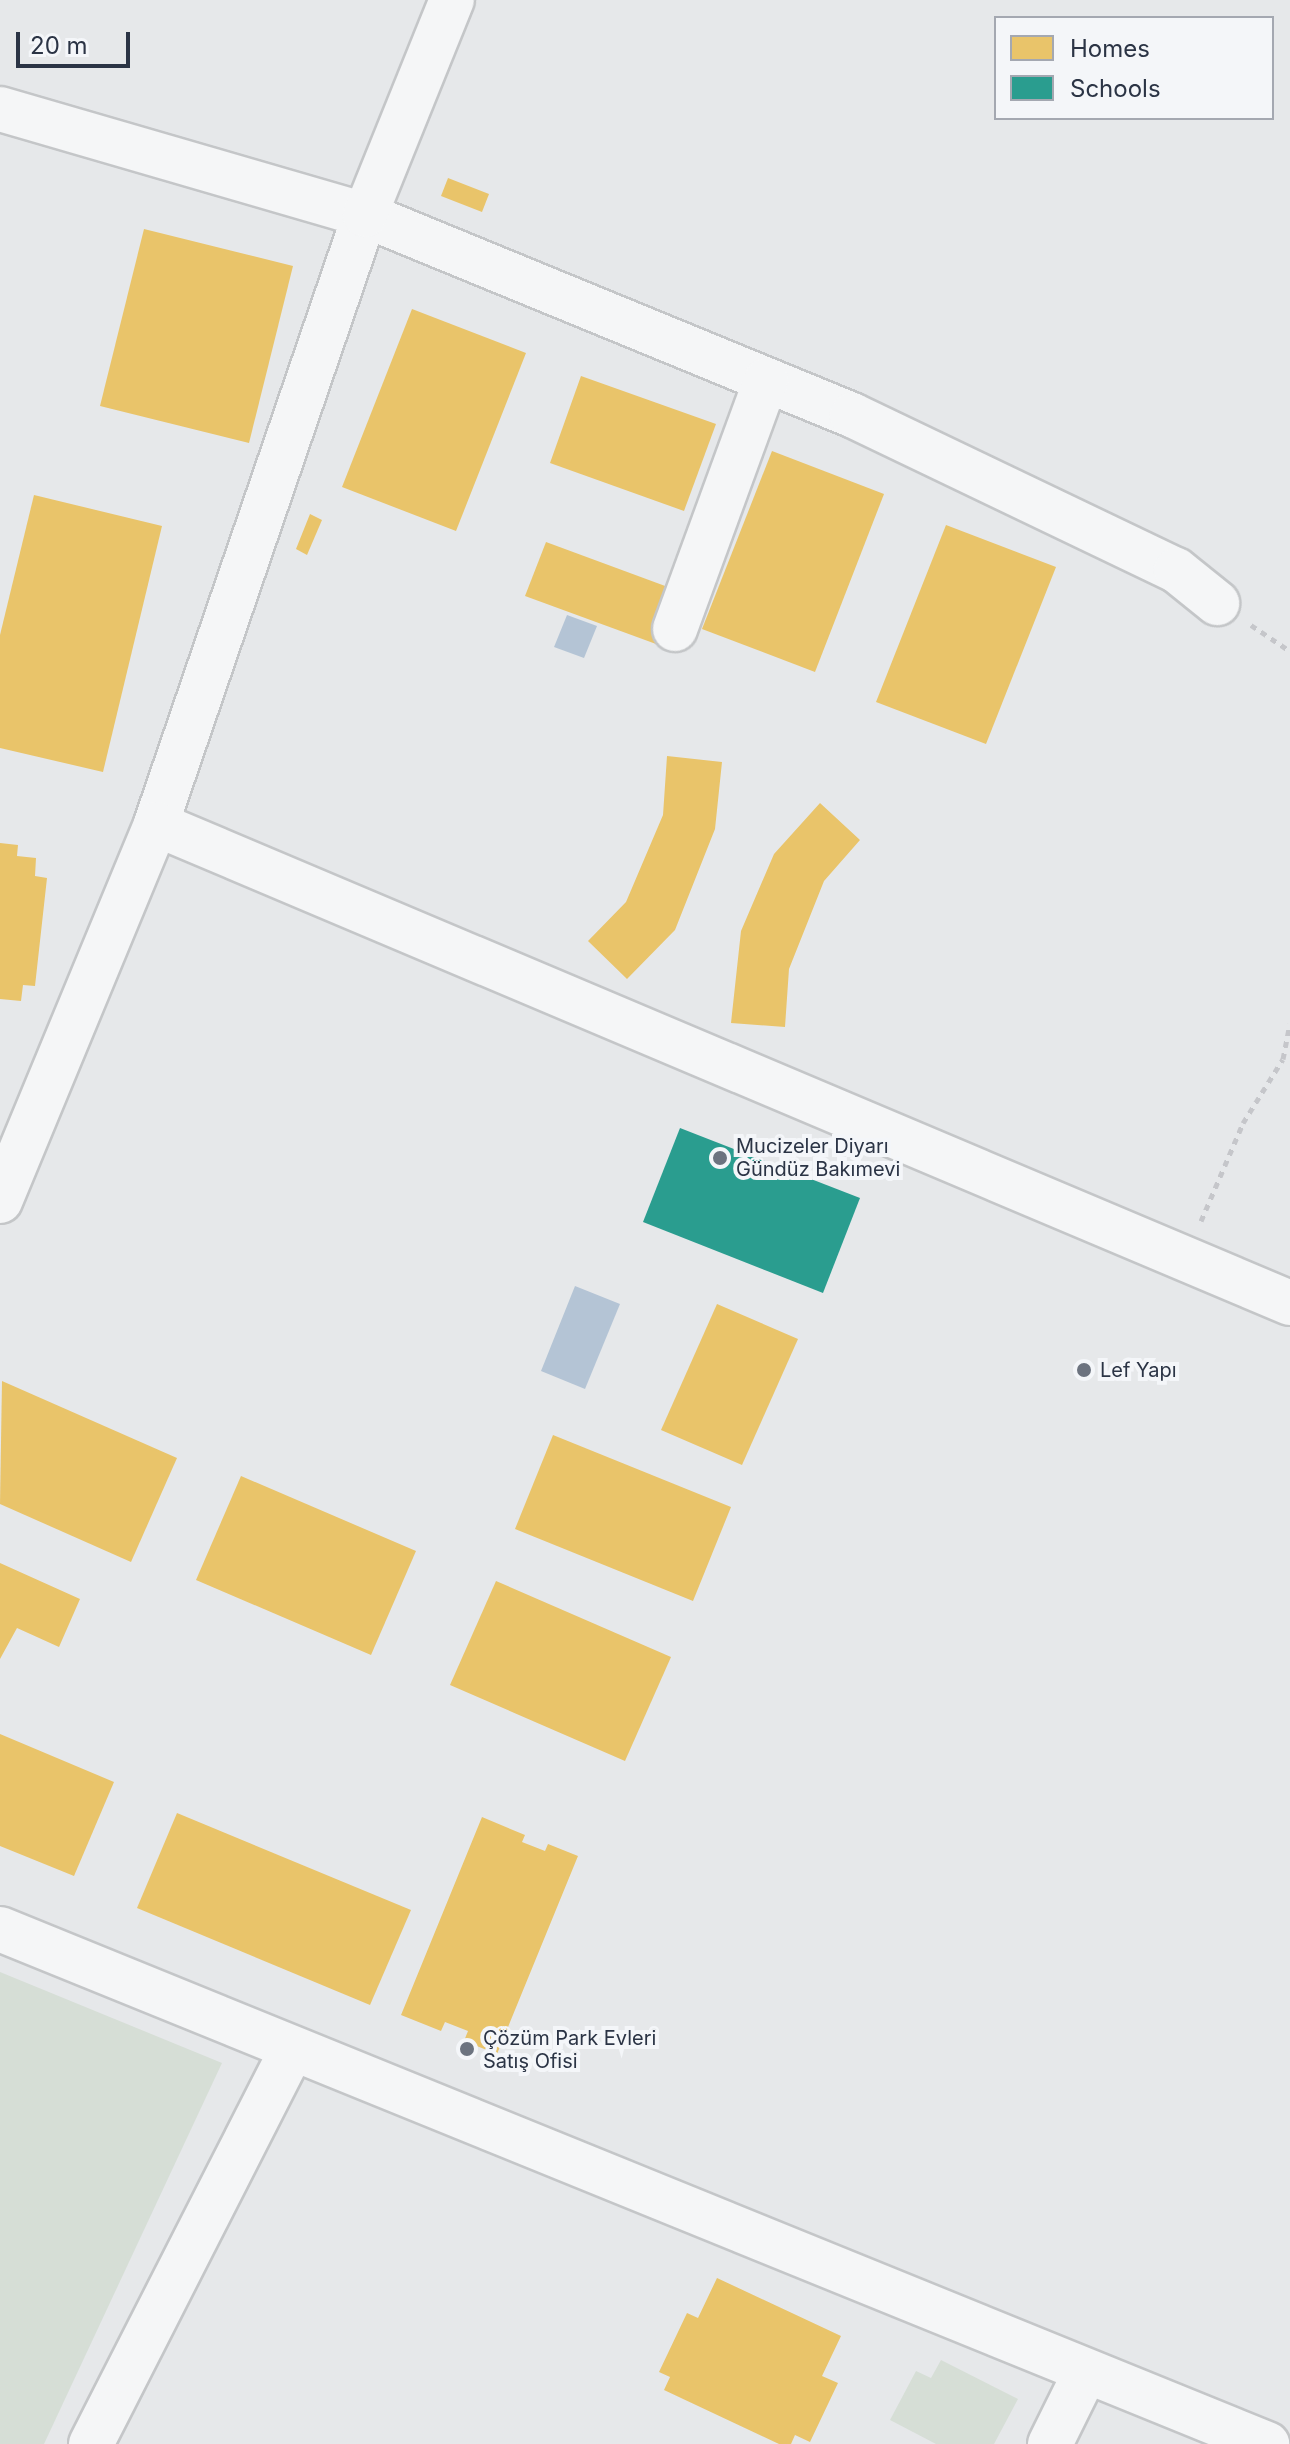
<!DOCTYPE html>
<meta charset="utf-8">
<style>
body{margin:0}
#map{position:relative;width:1290px;height:2444px;overflow:hidden;background:#e6e8ea;font-family:Inter,sans-serif}
div>[style]{position:absolute}
.green>*{inset:0;background:#d6ded6}
.water>*{inset:0;background:#b4c4d5}
.homes>*{inset:0;background:#e9c46a}
.schools>*{inset:0;background:#2a9d8f}
.path>*{height:5px;margin-top:-2.5px;transform-origin:0;background:repeating-linear-gradient(90deg,#c5c6ca 0 6px,transparent 0 12px)}
.roads{filter:drop-shadow(2px 0 #c4c6c8) drop-shadow(-2px 0 #c4c6c8) drop-shadow(0 2px #c4c6c8) drop-shadow(0 -2px #c4c6c8)}
.minor>*{height:44px;margin:-22px;padding:0 22px;transform-origin:22px;border-radius:22px;background:#f5f6f7}
.dots>*{width:22px;height:22px;translate:-50% -50%;box-sizing:border-box;border:4px solid #f4f6f9;border-radius:50%}
span{translate:-50% -50%;white-space:nowrap;text-align:center;line-height:1.15;-webkit-text-stroke:8px #f4f6f9;paint-order:stroke}
.poi-label{font-size:20px;color:#2b3445}
.left{translate:0 -50%;text-align:left}
.legend{position:absolute;left:994px;top:16px;width:280px;height:104px;box-sizing:border-box;background:#f4f6f9;border:2px solid #a4a8b1;margin:0;padding:10px 14px;list-style:none;font-size:24px;color:#2b3445}
.legend li{display:flex;align-items:center;gap:16px;height:40px}
.legend b{width:40px;border:2px solid #a4a8b1}
.scale{position:absolute;left:16px;top:32px;width:114px;height:36px;box-sizing:border-box;border:4px solid #2b3445;border-top:0;padding-left:10px;font-size:24px;line-height:28px;white-space:nowrap;color:#2b3445;-webkit-text-stroke:6px #f4f6f9;paint-order:stroke}
</style>
<div id="map">
<div class="green">
<div style="clip-path:polygon(0 1972px,222px 2063px,44px 2444px,0 2444px)"></div>
<div style="clip-path:polygon(941px 2360px,1018px 2399px,994px 2444px,936px 2444px,890px 2420px,916px 2371px,931px 2378px)"></div>
</div>
<div class="water">
<div style="clip-path:polygon(567px 615px,597px 626px,584px 658px,554px 647px)"></div>
<div style="clip-path:polygon(575px 1286px,620px 1304px,585px 1389px,541px 1371px)"></div>
</div>
<div class="homes">
<div style="clip-path:polygon(448px 178px,489px 194px,482px 212px,441px 196px)"></div>
<div style="clip-path:polygon(144px 229px,293px 266px,249px 443px,100px 406px)"></div>
<div style="clip-path:polygon(412px 309px,526px 353px,456px 531px,342px 487px)"></div>
<div style="clip-path:polygon(581px 376px,716px 424px,684px 511px,550px 463px)"></div>
<div style="clip-path:polygon(772px 451px,884px 494px,815px 672px,702px 629px)"></div>
<div style="clip-path:polygon(34px 495px,162px 526px,103px 772px,0 748px,0 635px)"></div>
<div style="clip-path:polygon(310px 514px,322px 520px,307px 555px,296px 549px)"></div>
<div style="clip-path:polygon(946px 525px,1056px 567px,986px 744px,876px 702px)"></div>
<div style="clip-path:polygon(546px 542px,676px 590px,656px 644px,525px 596px)"></div>
<div style="clip-path:polygon(667px 756px,722px 762px,715px 829px,675px 930px,627px 979px,588px 941px,626px 902px,663px 815px)"></div>
<div style="clip-path:polygon(820px 803px,860px 840px,824px 881px,789px 969px,785px 1027px,731px 1023px,741px 931px,774px 854px)"></div>
<div style="clip-path:polygon(0 843px,18px 845px,17px 856px,36px 858px,35px 876px,47px 878px,35px 986px,23px 985px,21px 1001px,0 999px)"></div>
<div style="clip-path:polygon(717px 1304px,798px 1339px,742px 1465px,661px 1430px)"></div>
<div style="clip-path:polygon(2px 1381px,177px 1458px,131px 1562px,0 1504px)"></div>
<div style="clip-path:polygon(553px 1435px,731px 1507px,693px 1601px,515px 1529px)"></div>
<div style="clip-path:polygon(241px 1476px,416px 1551px,371px 1655px,196px 1580px)"></div>
<div style="clip-path:polygon(0 1563px,80px 1599px,59px 1647px,17px 1628px,0 1659px)"></div>
<div style="clip-path:polygon(496px 1581px,671px 1657px,625px 1761px,450px 1685px)"></div>
<div style="clip-path:polygon(0 1734px,114px 1782px,74px 1876px,0 1846px)"></div>
<div style="clip-path:polygon(177px 1813px,411px 1910px,370px 2005px,137px 1908px)"></div>
<div style="clip-path:polygon(482px 1817px,525px 1835px,522px 1842px,545px 1851px,548px 1844px,578px 1856px,497px 2054px,464px 2041px,468px 2031px,445px 2022px,441px 2031px,401px 2015px)"></div>
<div style="clip-path:polygon(717px 2278px,841px 2336px,822px 2376px,838px 2383px,810px 2442px,795px 2435px,791px 2444px,779px 2444px,664px 2390px,670px 2377px,659px 2372px,687px 2313px,698px 2318px)"></div>
</div>
<div class="schools">
<div style="clip-path:polygon(680px 1128px,860px 1198px,823px 1293px,643px 1222px)"></div>
</div>
<div class="path">
<div style="left:1251px;top:625px;width:47px;rotate:33.7deg"></div>
<div style="left:1201px;top:1221px;width:107px;rotate:-66.8deg"></div>
<div style="left:1243px;top:1123px;width:75px;rotate:-58deg"></div>
<div style="left:1283px;top:1059px;width:36px;rotate:-79deg"></div>
</div>
<div class="roads">
<div class="minor">
<div style="left:0;top:109px;width:380px;rotate:16.2deg"></div>
<div style="left:365px;top:215px;width:526px;rotate:22.33deg"></div>
<div style="left:852px;top:415px;width:359px;rotate:25.6deg"></div>
<div style="left:1176px;top:570px;width:53px;rotate:38.8deg"></div>
<div style="left:675px;top:629px;width:265px;rotate:-69.9deg"></div>
<div style="left:156px;top:824px;width:644px;rotate:-71.06deg"></div>
<div style="left:365px;top:215px;width:232px;rotate:-68deg"></div>
<div style="left:0;top:1201px;width:408px;rotate:-67.5deg"></div>
<div style="left:156px;top:824px;width:1231px;rotate:22.9deg"></div>
<div style="left:0;top:1929px;width:1368px;rotate:22.12deg"></div>
<div style="left:91px;top:2444px;width:443px;rotate:-63deg"></div>
<div style="left:1050px;top:2444px;width:81px;rotate:-63.7deg"></div>
</div>
</div>
<div class="dots">
<div style="left:720px;top:1158px;background:#6c737f"></div>
<div style="left:1084px;top:1370px;background:#6c737f"></div>
<div style="left:467px;top:2049px;background:#6c737f"></div>
</div>
<div class="poi-label">
<span class="left" style="left:736px;top:1158px">Mucizeler Diyarı<br>Gündüz Bakımevi</span>
<span class="left" style="left:1100px;top:1370px">Lef Yapı</span>
<span class="left" style="left:483px;top:2050px">Çözüm Park Evleri<br>Satış Ofisi</span>
</div>
<ul class="legend">
<li><b style="height:22px;background:#e9c46a"></b>Homes</li>
<li><b style="height:22px;background:#2a9d8f"></b>Schools</li>
</ul>
<div class="scale">20 m</div>
</div>
